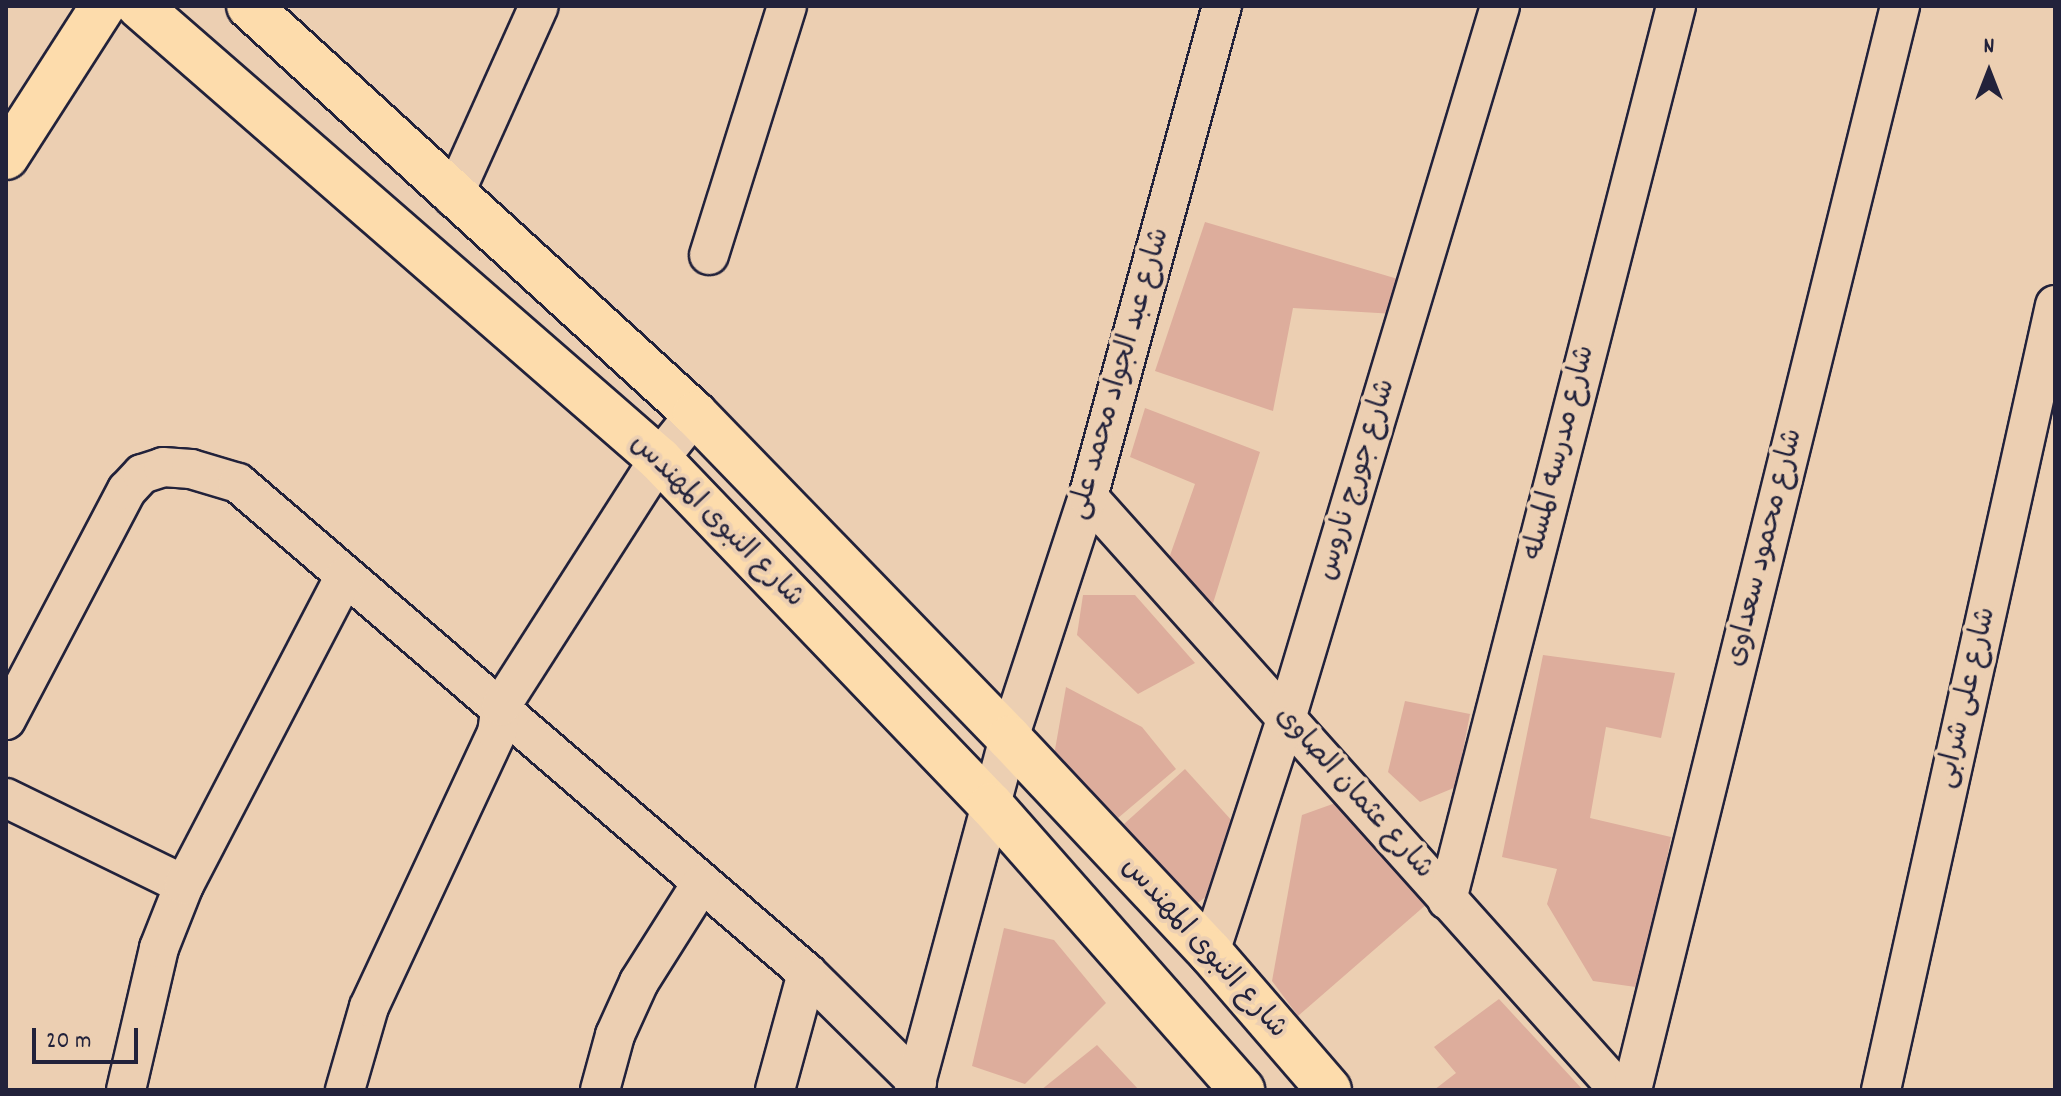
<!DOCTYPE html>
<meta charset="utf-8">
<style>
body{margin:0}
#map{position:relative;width:2061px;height:1096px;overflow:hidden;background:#eccfb2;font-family:Dekko,"Playpen Sans Arabic",sans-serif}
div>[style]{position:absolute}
.building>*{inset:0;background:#ddad9c}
.roads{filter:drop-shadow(2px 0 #22223b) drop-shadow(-2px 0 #22223b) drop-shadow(0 2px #22223b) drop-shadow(0 -2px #22223b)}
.minor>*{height:38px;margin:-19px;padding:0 19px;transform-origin:19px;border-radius:19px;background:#eccfb2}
.major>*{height:44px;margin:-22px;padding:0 22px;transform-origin:22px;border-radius:22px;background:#fddcac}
span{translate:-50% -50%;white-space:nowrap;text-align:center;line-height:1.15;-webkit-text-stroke:8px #eccfb2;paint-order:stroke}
.street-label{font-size:28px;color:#22223b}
.frame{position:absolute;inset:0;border:8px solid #22223b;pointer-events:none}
.north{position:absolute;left:1949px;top:32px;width:80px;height:80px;-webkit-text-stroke:6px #eccfb2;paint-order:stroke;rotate:0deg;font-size:22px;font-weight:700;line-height:32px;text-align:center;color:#22223b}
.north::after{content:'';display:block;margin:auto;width:28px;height:36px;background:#22223b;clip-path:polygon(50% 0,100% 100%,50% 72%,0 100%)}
.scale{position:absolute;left:32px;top:1028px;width:106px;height:36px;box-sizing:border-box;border:4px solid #22223b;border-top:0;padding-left:10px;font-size:24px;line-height:28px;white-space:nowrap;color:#22223b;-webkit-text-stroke:6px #eccfb2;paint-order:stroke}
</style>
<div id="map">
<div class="building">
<div style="clip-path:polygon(1205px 222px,1408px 282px,1395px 314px,1293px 308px,1273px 411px,1155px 371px)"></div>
<div style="clip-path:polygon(1145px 408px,1260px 452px,1210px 613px,1167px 564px,1195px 484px,1130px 457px)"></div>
<div style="clip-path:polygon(1083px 595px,1135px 595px,1195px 663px,1138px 694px,1077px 635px)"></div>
<div style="clip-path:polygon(1543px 655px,1675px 673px,1661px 738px,1606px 727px,1590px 818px,1671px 837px,1643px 988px,1593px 981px,1547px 904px,1557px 869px,1502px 857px)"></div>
<div style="clip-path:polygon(1066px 687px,1142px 727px,1176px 769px,1118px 818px,1053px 761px)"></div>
<div style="clip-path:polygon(1405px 701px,1470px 714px,1456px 787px,1420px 802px,1388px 772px)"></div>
<div style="clip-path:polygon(1185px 769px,1233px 822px,1224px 883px,1195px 905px,1124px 824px)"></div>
<div style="clip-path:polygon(1341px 801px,1428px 903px,1298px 1016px,1272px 981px,1302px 815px)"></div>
<div style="clip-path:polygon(1004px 928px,1054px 940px,1106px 1003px,1025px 1084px,972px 1066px)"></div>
<div style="clip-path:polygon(1499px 999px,1583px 1090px,1434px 1090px,1456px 1073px,1434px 1047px)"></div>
<div style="clip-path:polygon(1097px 1045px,1139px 1090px,1041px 1090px)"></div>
</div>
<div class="roads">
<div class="minor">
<div style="left:453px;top:197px;width:209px;rotate:-65.8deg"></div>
<div style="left:709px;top:255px;width:261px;rotate:-72.6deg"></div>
<div style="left:1088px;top:497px;width:796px;rotate:48.16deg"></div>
<div style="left:6px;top:720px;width:260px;rotate:-62.3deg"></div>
<div style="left:127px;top:490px;width:22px;rotate:-47deg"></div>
<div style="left:142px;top:474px;width:22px;rotate:-18deg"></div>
<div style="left:163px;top:467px;width:28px;rotate:4deg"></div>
<div style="left:191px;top:469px;width:49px;rotate:16.6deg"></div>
<div style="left:238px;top:483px;width:751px;rotate:40.73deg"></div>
<div style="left:807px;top:973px;width:155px;rotate:44.7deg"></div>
<div style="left:6px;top:798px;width:198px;rotate:26deg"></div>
<div style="left:1447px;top:900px;width:923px;rotate:-75.63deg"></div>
<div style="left:1210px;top:952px;width:245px;rotate:-71.9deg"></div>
<div style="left:1286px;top:719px;width:744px;rotate:-73.29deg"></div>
<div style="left:126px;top:1090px;width:146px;rotate:-76.9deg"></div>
<div style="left:159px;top:948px;width:68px;rotate:-68.4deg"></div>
<div style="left:184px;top:885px;width:347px;rotate:-62.5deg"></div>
<div style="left:345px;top:1090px;width:86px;rotate:-73.9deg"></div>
<div style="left:369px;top:1007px;width:302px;rotate:-65deg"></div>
<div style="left:497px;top:733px;width:27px;rotate:-82deg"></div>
<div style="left:501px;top:706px;width:293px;rotate:-57.4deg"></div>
<div style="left:659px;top:459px;width:58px;rotate:-51.3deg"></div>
<div style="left:600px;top:1090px;width:57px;rotate:-74.7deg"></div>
<div style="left:615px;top:1035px;width:58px;rotate:-65.6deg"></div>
<div style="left:639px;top:982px;width:116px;rotate:-57.7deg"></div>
<div style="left:775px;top:1090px;width:121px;rotate:-74.7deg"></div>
<div style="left:914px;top:1090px;width:365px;rotate:-74.9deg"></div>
<div style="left:1009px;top:738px;width:254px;rotate:-71.9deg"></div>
<div style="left:1088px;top:497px;width:509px;rotate:-74.74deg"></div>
<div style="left:1632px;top:1090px;width:1117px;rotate:-76.11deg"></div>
<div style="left:1881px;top:1090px;width:804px;rotate:-77.5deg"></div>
</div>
<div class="major">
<div style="left:139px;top:6px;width:690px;rotate:41.06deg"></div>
<div style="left:659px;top:459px;width:480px;rotate:46.2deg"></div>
<div style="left:991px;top:805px;width:380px;rotate:48.6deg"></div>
<div style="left:249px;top:6px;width:604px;rotate:42.45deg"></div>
<div style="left:695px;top:414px;width:451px;rotate:45.9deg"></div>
<div style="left:1009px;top:738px;width:294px;rotate:46.8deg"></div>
<div style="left:1210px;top:952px;width:182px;rotate:49.2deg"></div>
<div style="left:6px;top:157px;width:179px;rotate:-57.3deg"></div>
</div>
</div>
<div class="street-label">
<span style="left:1121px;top:374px;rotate:-74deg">شارع عبد الجواد محمد على</span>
<span style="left:1561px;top:453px;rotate:-76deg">شارع مدرسه المسله</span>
<span style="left:1358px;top:480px;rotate:-73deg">شارع جورج ناروس</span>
<span style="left:716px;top:522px;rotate:45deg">شارع النبوى المهندس</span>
<span style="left:1766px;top:548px;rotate:-76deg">شارع محمود سعداوى</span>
<span style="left:1968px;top:698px;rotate:-77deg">شارع على شرابى</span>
<span style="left:1353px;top:794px;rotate:48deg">شارع عثمان الصاوى</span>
<span style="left:1203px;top:949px;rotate:48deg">شارع النبوى المهندس</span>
</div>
<div class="frame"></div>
<div class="north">N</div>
<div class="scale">20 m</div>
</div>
